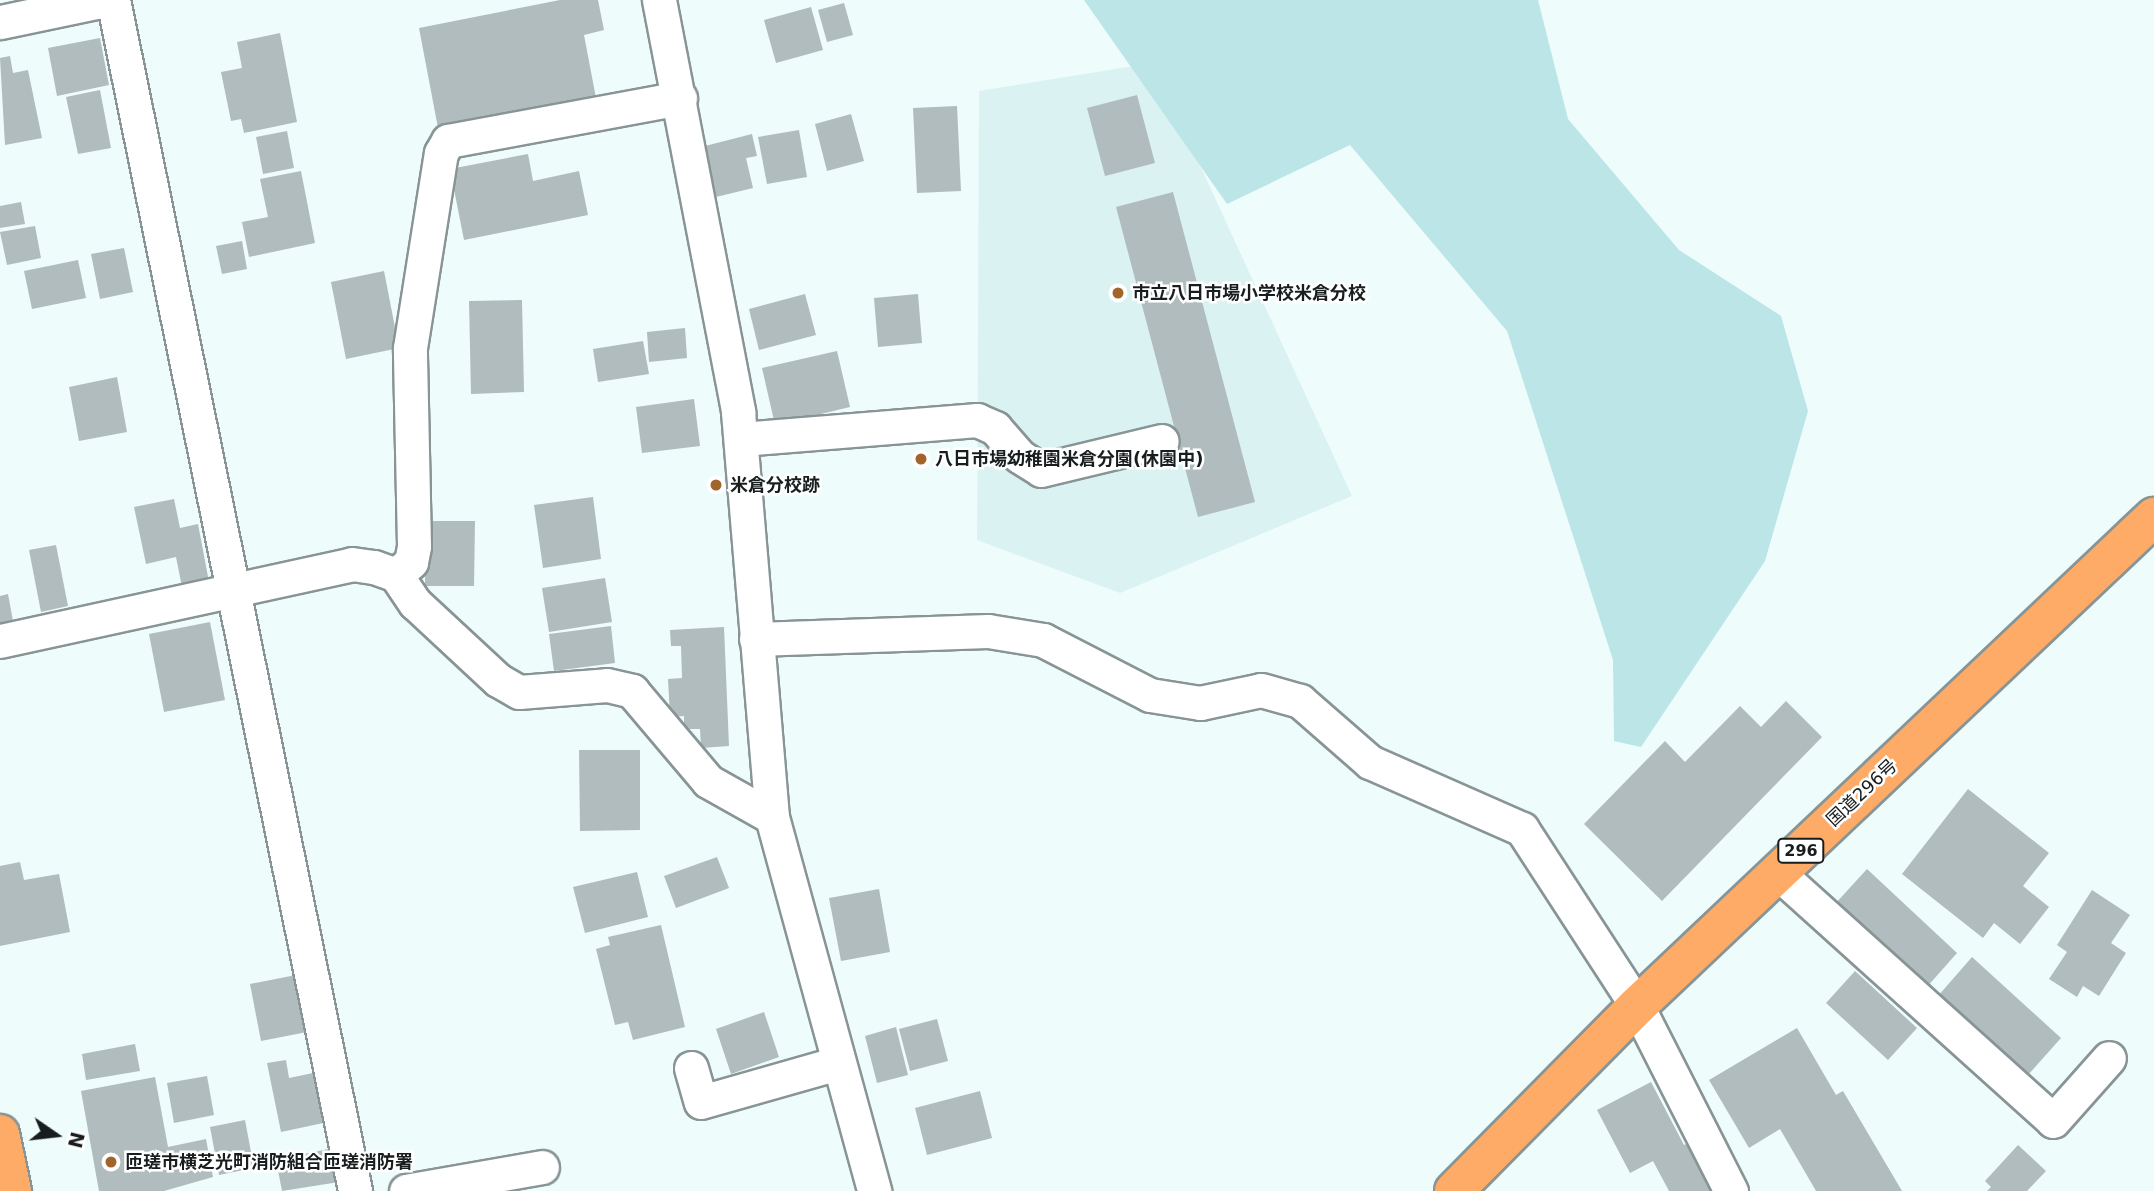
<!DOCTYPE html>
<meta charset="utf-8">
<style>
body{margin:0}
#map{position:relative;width:2154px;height:1191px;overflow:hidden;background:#eefcfc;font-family:"DejaVu Sans","Noto Sans JP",sans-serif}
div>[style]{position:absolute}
.built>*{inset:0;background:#dbf2f3}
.green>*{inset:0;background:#bce5e8}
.building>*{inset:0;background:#b0bcbd}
.roads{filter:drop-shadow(2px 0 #889495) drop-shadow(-2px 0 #889495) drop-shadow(0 2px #889495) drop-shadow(0 -2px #889495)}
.minor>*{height:33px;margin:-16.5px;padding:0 16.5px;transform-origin:16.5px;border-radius:16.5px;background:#fff}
.highway>*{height:38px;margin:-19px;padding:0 19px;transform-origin:19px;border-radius:19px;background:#fdab66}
.dots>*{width:19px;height:19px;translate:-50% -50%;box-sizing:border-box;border:4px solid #fff;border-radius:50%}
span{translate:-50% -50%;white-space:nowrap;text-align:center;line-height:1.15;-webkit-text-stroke:5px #fff;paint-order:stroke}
.shield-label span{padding:2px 5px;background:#fff;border:2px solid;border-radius:5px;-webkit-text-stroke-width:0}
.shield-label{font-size:16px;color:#181d1d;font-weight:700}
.poi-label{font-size:18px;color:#181d1d;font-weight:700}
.left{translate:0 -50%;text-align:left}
.street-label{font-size:18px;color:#181d1d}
.north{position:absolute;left:21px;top:1100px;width:70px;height:70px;-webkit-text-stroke:5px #fff;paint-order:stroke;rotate:104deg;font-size:19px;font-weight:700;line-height:28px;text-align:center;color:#181d1d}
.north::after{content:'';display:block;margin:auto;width:24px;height:32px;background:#181d1d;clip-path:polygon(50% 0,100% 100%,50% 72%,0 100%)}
</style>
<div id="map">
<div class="built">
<div style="clip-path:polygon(1153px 63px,1352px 496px,1120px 593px,977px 540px,979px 91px)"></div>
</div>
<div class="green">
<div style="clip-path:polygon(1084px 0,1538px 0,1568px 119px,1679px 250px,1781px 316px,1808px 411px,1765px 561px,1641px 747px,1614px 741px,1613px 660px,1507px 331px,1350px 145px,1227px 204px)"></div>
</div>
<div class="building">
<div style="clip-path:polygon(560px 0,598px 0,604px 30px,584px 35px,596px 98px,438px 128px,419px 28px)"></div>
<div style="clip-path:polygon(844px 3px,853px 35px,827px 42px,818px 10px)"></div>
<div style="clip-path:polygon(811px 7px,823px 50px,776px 63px,764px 20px)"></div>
<div style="clip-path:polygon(280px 33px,297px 122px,244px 133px,241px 119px,231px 121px,221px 72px,242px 68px,237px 42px)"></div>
<div style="clip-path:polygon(100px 38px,109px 85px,57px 96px,48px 48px)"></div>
<div style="clip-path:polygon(10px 56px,13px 73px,28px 70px,42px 138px,5px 145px,0 58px)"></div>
<div style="clip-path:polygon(100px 90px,111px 148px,78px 154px,66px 97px)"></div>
<div style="clip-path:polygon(1137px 95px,1155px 163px,1105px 176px,1087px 108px)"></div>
<div style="clip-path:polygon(957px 106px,961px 191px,917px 193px,913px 108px)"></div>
<div style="clip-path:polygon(851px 114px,864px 161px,827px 171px,815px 124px)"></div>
<div style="clip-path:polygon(799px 130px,807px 177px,767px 184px,758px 137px)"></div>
<div style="clip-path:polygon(287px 131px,294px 168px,263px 174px,256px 137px)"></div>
<div style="clip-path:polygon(752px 134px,757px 156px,746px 158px,753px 188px,716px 197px,705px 146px)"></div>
<div style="clip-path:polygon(528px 154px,533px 181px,579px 171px,588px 215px,464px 240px,450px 169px)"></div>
<div style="clip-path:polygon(301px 171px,315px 243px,249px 257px,242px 222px,268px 217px,260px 179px)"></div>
<div style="clip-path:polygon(1173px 192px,1255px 502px,1198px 517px,1116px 207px)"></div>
<div style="clip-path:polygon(21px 202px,25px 224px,0 228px,0 206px)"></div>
<div style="clip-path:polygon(35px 226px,41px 258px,7px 265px,0 232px)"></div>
<div style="clip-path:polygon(242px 241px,247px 269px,222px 274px,216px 246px)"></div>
<div style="clip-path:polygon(124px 248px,133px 292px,100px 299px,91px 254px)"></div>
<div style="clip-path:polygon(78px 260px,86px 298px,32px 309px,24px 271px)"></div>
<div style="clip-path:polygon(384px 271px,399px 348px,346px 359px,331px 282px)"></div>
<div style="clip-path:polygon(805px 294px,816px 335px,759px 350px,749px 309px)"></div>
<div style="clip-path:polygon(918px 294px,922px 343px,878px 347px,874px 298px)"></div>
<div style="clip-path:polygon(522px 300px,524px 392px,471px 394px,469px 301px)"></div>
<div style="clip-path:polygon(685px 328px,687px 358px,649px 362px,647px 332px)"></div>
<div style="clip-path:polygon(643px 341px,649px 374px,598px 382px,593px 349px)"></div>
<div style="clip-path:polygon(837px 351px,850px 407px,775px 425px,762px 368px)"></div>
<div style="clip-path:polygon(117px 377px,127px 432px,79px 441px,69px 387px)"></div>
<div style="clip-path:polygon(694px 399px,700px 446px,642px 453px,636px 407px)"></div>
<div style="clip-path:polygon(593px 497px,601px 559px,543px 568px,534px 505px)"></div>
<div style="clip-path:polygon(174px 499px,180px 528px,198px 524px,209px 582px,182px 587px,176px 557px,146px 564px,134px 507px)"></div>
<div style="clip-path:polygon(426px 521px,475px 521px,474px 586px,425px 586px)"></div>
<div style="clip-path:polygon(56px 545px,68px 606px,41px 612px,29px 550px)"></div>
<div style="clip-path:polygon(605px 578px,612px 622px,549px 632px,542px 588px)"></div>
<div style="clip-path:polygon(8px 594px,13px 621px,0 624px,0 596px)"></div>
<div style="clip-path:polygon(210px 622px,225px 700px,164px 712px,149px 634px)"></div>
<div style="clip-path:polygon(611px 626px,615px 663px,554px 671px,549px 634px)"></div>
<div style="clip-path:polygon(724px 627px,729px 746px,701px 748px,700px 729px,684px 729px,684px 716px,670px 717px,668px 679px,682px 678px,681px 646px,671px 646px,670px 630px)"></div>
<div style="clip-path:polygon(1786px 701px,1822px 737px,1662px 901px,1584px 824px,1665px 741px,1685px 762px,1740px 706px,1761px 727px)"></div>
<div style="clip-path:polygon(579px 750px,640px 750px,640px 830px,580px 831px)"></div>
<div style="clip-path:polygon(1968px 789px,2049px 853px,2023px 886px,2049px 907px,2020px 944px,1994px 923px,1983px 938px,1902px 874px)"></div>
<div style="clip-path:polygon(717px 857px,729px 888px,676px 908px,664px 876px)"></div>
<div style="clip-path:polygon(20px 862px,24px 880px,59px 874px,70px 932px,0 946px,0 866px)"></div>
<div style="clip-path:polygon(1867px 869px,1957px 953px,1926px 988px,1835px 904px)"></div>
<div style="clip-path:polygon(637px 872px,648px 917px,585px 933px,573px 887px)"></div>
<div style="clip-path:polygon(879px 889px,890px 952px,841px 961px,829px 898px)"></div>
<div style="clip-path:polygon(2092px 890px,2130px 915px,2111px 943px,2126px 953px,2099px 996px,2083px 986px,2077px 997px,2049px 979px,2067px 952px,2057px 945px)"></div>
<div style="clip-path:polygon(661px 925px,685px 1027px,633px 1040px,628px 1022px,615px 1025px,596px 949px,610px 945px,608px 937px)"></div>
<div style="clip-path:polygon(1972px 957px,2061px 1038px,2027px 1076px,1938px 996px)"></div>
<div style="clip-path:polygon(1855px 971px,1917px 1028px,1888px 1060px,1826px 1003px)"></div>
<div style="clip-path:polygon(296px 975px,307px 1032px,261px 1041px,250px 984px)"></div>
<div style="clip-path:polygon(764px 1012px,779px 1057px,731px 1074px,716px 1029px)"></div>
<div style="clip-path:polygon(937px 1019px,948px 1061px,910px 1071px,899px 1029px)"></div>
<div style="clip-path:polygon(896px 1027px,908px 1075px,877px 1083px,865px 1036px)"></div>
<div style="clip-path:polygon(1797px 1028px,1836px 1095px,1843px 1091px,1902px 1191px,1816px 1191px,1780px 1129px,1749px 1148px,1709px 1080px)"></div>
<div style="clip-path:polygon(135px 1044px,140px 1071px,86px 1080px,82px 1054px)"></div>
<div style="clip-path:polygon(286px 1060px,289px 1078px,318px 1072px,328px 1122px,281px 1132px,267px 1063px)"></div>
<div style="clip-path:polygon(207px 1076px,214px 1115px,174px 1123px,167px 1083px)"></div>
<div style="clip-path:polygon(155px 1077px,168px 1147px,206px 1139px,213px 1177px,164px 1191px,99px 1191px,81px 1091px)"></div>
<div style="clip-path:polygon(1651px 1082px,1684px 1145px,1691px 1142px,1716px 1191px,1669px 1191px,1653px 1161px,1630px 1173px,1597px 1110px)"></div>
<div style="clip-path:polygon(980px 1091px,992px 1138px,927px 1155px,915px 1108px)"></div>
<div style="clip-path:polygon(245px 1120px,254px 1168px,219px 1175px,210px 1127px)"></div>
<div style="clip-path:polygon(2018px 1145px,2046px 1171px,2027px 1191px,1987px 1191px,1991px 1187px,1985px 1181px)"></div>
<div style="clip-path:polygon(333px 1148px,339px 1182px,282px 1191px,276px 1160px)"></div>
</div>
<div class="roads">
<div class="minor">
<div style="left:113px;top:0;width:1215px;rotate:78.51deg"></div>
<div style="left:659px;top:0;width:420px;rotate:79.1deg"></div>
<div style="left:738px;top:412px;width:406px;rotate:85.2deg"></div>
<div style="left:772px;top:817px;width:388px;rotate:74.7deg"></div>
<div style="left:0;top:22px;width:107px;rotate:-11.8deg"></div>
<div style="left:741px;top:439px;width:237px;rotate:-4.6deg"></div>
<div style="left:977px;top:420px;width:20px;rotate:24deg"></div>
<div style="left:995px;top:428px;width:37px;rotate:49deg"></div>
<div style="left:1019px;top:456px;width:26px;rotate:32deg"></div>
<div style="left:1041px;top:470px;width:124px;rotate:-13.5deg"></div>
<div style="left:396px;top:575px;width:20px;rotate:-41deg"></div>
<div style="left:411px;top:562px;width:16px;rotate:-79deg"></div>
<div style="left:414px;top:546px;width:198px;rotate:-91.2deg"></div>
<div style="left:410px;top:348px;width:197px;rotate:-81deg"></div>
<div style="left:441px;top:153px;width:14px;rotate:-60deg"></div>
<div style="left:448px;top:141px;width:236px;rotate:-10.5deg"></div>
<div style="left:756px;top:639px;width:232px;rotate:-2deg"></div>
<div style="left:988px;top:631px;width:56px;rotate:9.3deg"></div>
<div style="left:1043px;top:640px;width:120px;rotate:27.2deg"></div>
<div style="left:1150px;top:695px;width:51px;rotate:9.1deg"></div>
<div style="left:1200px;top:703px;width:62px;rotate:-12deg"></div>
<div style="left:1261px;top:690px;width:41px;rotate:15.8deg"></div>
<div style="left:1300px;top:701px;width:93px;rotate:41.1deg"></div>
<div style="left:1370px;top:762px;width:166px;rotate:23.8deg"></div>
<div style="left:1522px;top:829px;width:211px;rotate:57deg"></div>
<div style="left:1637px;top:1006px;width:208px;rotate:63.1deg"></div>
<div style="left:0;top:641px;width:360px;rotate:-12.3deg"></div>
<div style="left:352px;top:564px;width:22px;rotate:8deg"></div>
<div style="left:374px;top:567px;width:23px;rotate:20deg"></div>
<div style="left:396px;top:575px;width:34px;rotate:56deg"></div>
<div style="left:415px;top:603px;width:113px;rotate:42.9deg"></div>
<div style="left:498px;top:680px;width:24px;rotate:30deg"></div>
<div style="left:519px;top:692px;width:88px;rotate:-4.5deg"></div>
<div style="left:607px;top:685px;width:26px;rotate:13deg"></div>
<div style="left:632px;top:691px;width:118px;rotate:49.8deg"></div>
<div style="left:708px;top:781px;width:73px;rotate:29.4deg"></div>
<div style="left:1778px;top:873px;width:370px;rotate:42deg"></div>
<div style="left:2053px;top:1121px;width:84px;rotate:-48.4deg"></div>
<div style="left:691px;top:1068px;width:35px;rotate:74deg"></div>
<div style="left:701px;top:1102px;width:142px;rotate:-15.9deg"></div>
<div style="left:406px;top:1191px;width:138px;rotate:-10deg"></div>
</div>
<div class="highway">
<div style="left:0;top:1134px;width:58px;rotate:78.1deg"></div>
<div style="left:1454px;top:1191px;width:260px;rotate:-45.3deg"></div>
<div style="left:1637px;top:1006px;width:712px;rotate:-43.41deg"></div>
</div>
</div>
<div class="dots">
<div style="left:1118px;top:293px;background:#a3642c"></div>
<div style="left:921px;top:459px;background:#a3642c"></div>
<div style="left:716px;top:485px;background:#a3642c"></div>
<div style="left:111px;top:1162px;background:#a3642c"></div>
</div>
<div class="shield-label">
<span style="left:1801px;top:851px">296</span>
</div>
<div class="poi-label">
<span class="left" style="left:1132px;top:293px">市立八日市場小学校米倉分校</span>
<span class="left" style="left:935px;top:459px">八日市場幼稚園米倉分園(休園中)</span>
<span class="left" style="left:730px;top:485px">米倉分校跡</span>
<span class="left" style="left:125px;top:1162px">匝瑳市横芝光町消防組合匝瑳消防署</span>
</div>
<div class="street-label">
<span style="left:1862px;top:793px;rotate:-43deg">国道296号</span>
</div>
<div class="north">N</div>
</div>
